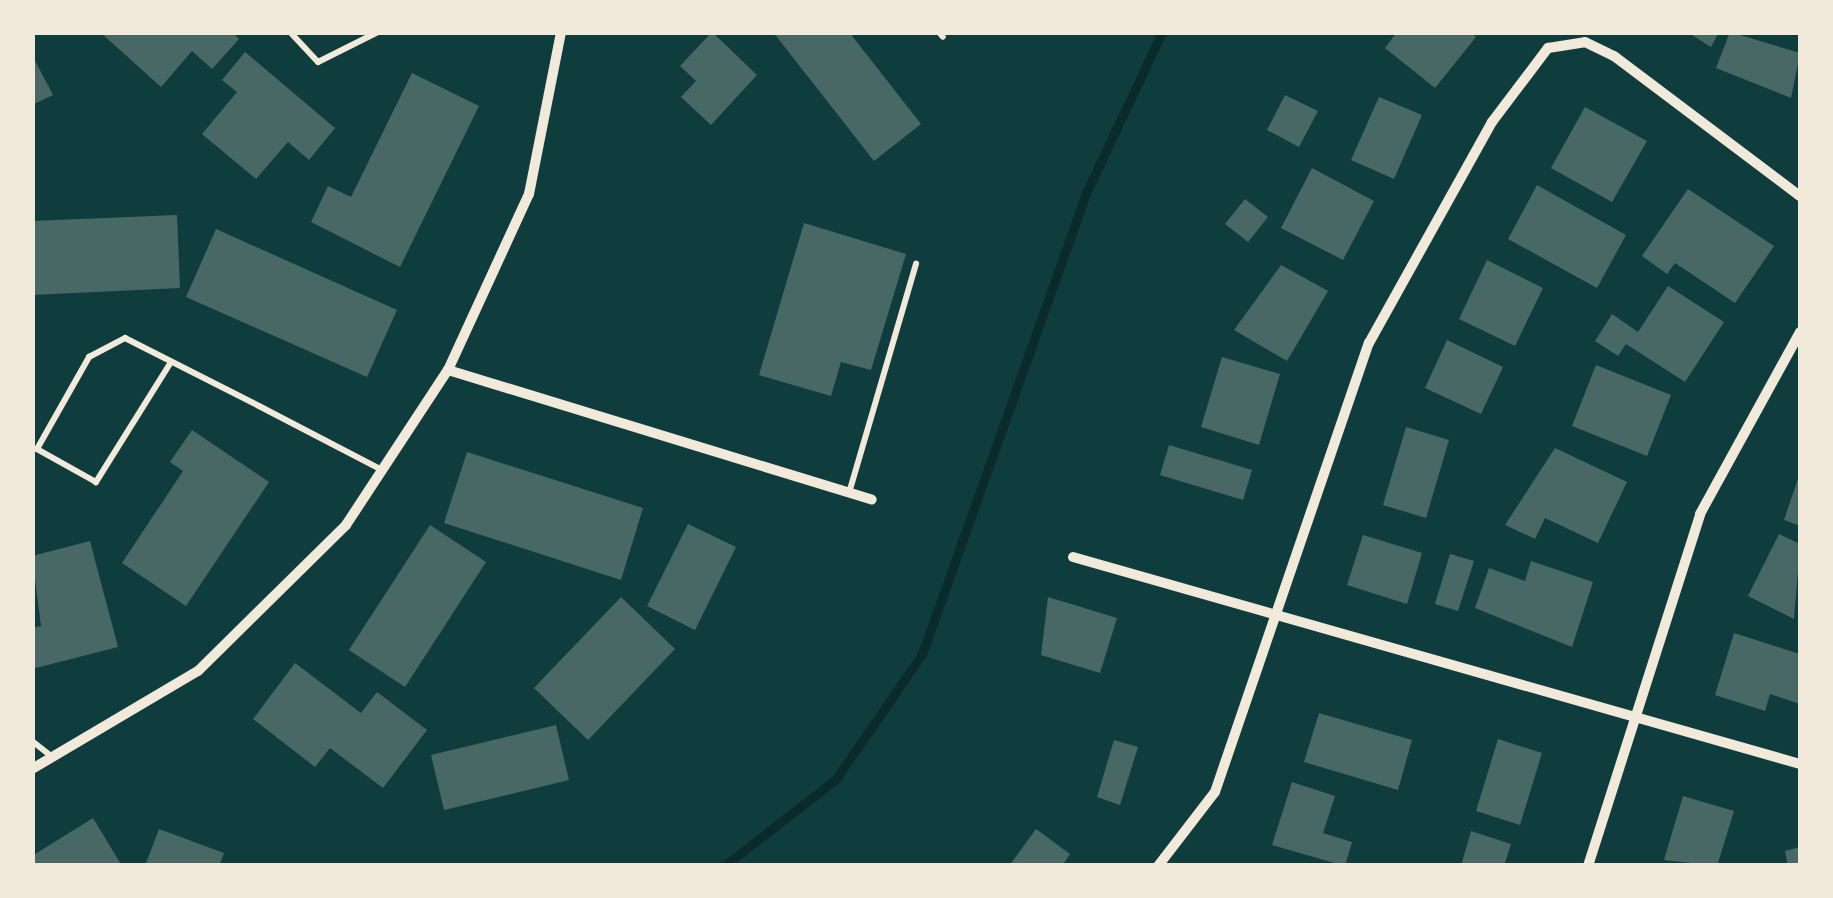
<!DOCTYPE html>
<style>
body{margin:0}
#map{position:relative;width:1833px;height:898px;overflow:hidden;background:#0f3d3e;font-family:Overpass,sans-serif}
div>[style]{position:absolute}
.stream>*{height:9px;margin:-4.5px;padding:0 4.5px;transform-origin:4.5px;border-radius:4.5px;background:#0a2a2b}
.building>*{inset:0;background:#486865}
.service>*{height:6px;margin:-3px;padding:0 3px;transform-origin:3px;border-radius:3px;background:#f1e9da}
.minor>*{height:10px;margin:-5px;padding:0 5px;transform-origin:5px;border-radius:5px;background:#f1e9da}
span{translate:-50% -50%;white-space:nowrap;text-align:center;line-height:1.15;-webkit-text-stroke:8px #f1e9da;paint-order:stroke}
.frame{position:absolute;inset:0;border:35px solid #f1e9da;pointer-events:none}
</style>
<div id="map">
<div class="stream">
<div style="left:724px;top:866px;width:142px;rotate:-37.8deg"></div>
<div style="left:836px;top:779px;width:152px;rotate:-55.5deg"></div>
<div style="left:922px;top:654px;width:489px;rotate:-70.4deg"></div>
<div style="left:1086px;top:193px;width:178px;rotate:-64.7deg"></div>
</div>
<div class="building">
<div style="clip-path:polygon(100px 32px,232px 32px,239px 39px,212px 69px,192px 51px,161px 87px)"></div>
<div style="clip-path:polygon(712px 32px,757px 75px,711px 125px,681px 97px,696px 81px,680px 66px)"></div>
<div style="clip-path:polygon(773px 32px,849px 32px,921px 124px,874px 161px)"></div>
<div style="clip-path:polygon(1397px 32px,1471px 32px,1476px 37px,1435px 88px,1385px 48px)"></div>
<div style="clip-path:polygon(1687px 32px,1719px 32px,1711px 47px)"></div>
<div style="clip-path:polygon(1730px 32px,1800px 53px,1791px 98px,1716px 68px)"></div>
<div style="clip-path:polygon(245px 52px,335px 128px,309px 160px,288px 142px,256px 179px,202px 134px,237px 92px,222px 80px)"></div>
<div style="clip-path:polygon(32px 55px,53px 95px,32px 105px)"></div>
<div style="clip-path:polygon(412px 73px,479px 106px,400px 267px,311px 222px,328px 186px,351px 197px)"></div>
<div style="clip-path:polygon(1285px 95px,1318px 111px,1299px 147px,1267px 130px)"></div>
<div style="clip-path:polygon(1379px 97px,1422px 115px,1394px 179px,1351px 160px)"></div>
<div style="clip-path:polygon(1585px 107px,1647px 141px,1612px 202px,1551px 168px)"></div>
<div style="clip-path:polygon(1312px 168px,1374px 201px,1343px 260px,1281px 228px)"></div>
<div style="clip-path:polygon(1537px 185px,1626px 235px,1597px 288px,1508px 239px)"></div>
<div style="clip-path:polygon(1688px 189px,1774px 246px,1735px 303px,1675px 263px,1667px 274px,1642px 256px)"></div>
<div style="clip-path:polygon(1245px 199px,1268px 217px,1248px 242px,1225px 224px)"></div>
<div style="clip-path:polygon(177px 215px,180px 288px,32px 295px,32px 221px)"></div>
<div style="clip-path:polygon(804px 223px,906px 254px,871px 370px,841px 362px,831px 396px,759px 375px)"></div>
<div style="clip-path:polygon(216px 229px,397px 310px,367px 377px,186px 297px)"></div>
<div style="clip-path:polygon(1487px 260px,1543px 288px,1515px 346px,1459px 319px)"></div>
<div style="clip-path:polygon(1281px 265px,1328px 291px,1287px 361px,1234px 330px)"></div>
<div style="clip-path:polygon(1668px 286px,1724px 322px,1685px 382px,1626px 344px,1618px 356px,1595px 341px,1612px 314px,1638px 332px)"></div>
<div style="clip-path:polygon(1447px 340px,1503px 367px,1481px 414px,1425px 388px)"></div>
<div style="clip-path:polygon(1222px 357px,1280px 374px,1259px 445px,1201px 427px)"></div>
<div style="clip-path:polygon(1596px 365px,1671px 395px,1647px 456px,1572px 426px)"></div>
<div style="clip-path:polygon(1406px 427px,1449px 440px,1426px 518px,1383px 505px)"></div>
<div style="clip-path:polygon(192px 430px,269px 482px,186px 606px,122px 563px,183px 471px,170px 462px)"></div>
<div style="clip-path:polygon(1169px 445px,1252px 470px,1243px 500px,1160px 475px)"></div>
<div style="clip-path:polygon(1555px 448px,1627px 482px,1598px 543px,1545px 518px,1535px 539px,1505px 525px)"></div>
<div style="clip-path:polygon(467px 452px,643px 508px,621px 580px,444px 523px)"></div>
<div style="clip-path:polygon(1800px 473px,1800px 526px,1784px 520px)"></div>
<div style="clip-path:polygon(688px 524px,736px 547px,695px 630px,647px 606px)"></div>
<div style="clip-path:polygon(430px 525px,486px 562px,405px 687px,349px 650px)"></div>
<div style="clip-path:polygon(1779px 534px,1800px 544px,1794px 619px,1748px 596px)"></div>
<div style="clip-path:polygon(1363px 535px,1422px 553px,1407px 604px,1347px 585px)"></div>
<div style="clip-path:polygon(90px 541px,118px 647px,32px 669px,32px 628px,41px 626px,32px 556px)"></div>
<div style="clip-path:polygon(1450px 554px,1474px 561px,1458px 611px,1435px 604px)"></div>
<div style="clip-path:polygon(1531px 561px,1593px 582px,1572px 647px,1475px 608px,1489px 568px,1525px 581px)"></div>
<div style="clip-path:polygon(621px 597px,675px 649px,588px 740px,534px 688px)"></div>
<div style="clip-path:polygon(1048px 597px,1117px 618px,1100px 673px,1041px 655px)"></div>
<div style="clip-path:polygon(1734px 633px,1800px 654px,1800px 704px,1770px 694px,1765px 711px,1715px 695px)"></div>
<div style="clip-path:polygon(295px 663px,361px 713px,377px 692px,427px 730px,383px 788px,330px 748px,315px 767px,253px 719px)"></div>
<div style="clip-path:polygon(1319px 713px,1412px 740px,1398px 790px,1304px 762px)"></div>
<div style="clip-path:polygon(556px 725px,569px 780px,444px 810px,431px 755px)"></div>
<div style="clip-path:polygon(1498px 739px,1542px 753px,1520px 825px,1476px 811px)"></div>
<div style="clip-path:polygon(1114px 740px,1138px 747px,1120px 805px,1097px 797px)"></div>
<div style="clip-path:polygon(1292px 782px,1335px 796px,1323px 833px,1352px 842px,1345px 866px,1272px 845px)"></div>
<div style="clip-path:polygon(1683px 796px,1734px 811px,1717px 866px,1664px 860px)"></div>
<div style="clip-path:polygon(93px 818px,122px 866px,32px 866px,32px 856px)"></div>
<div style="clip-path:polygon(159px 829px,224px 853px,219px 866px,145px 866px)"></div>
<div style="clip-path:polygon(1036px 829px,1070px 854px,1062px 866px,1009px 866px)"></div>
<div style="clip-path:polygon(1471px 831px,1511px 844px,1504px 866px,1461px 866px)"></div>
<div style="clip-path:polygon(1800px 847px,1800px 866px,1788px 866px,1785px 851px)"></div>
</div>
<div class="service">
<div style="left:290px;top:32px;width:41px;rotate:47deg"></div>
<div style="left:318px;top:62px;width:67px;rotate:-26.6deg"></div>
<div style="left:939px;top:32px;width:6px;rotate:51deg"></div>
<div style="left:171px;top:362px;width:142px;rotate:122deg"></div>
<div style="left:96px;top:482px;width:68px;rotate:-150.8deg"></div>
<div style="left:37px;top:449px;width:106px;rotate:-60.5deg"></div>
<div style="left:89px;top:357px;width:41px;rotate:-27.8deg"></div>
<div style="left:125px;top:338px;width:150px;rotate:26.9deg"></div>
<div style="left:259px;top:406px;width:139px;rotate:27.5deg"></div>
<div style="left:849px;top:493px;width:239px;rotate:-73.7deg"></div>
<div style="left:32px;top:741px;width:24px;rotate:38deg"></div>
</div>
<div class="minor">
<div style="left:448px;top:370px;width:443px;rotate:17deg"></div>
<div style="left:1073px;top:557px;width:756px;rotate:15.89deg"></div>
<div style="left:32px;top:769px;width:193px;rotate:-30.6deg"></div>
<div style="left:198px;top:671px;width:208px;rotate:-44.6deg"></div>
<div style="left:346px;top:525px;width:186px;rotate:-56.7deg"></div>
<div style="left:448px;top:370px;width:194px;rotate:-65.3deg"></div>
<div style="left:529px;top:194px;width:165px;rotate:-78.8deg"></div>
<div style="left:1158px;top:866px;width:93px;rotate:-52.4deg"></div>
<div style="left:1215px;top:792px;width:475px;rotate:-71.1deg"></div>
<div style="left:1369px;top:343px;width:253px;rotate:-60.9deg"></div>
<div style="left:1492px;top:122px;width:93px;rotate:-52.9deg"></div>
<div style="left:1548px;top:48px;width:37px;rotate:-9deg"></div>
<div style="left:1585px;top:42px;width:32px;rotate:26deg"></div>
<div style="left:1614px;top:56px;width:233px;rotate:37deg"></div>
<div style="left:1588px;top:866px;width:369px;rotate:-72.3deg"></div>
<div style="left:1700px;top:514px;width:208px;rotate:-61.2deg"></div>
</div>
<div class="frame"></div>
</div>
